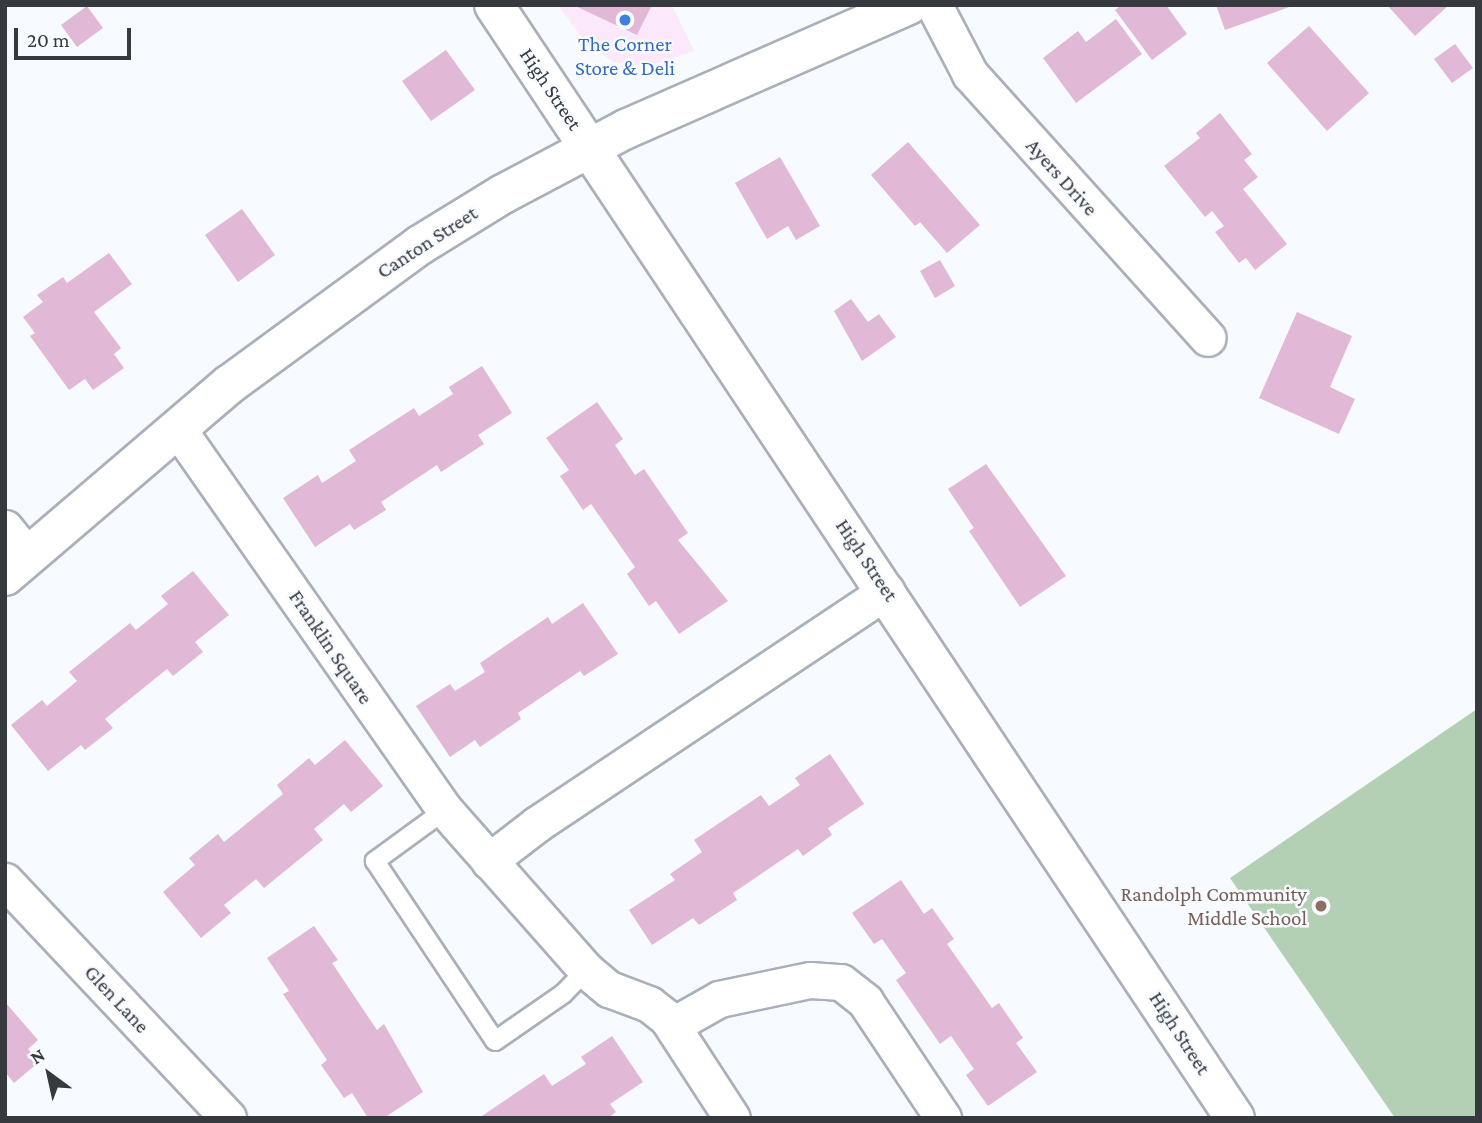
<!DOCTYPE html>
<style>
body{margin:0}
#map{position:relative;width:1482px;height:1123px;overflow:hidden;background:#f7fafe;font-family:"Crimson Pro",serif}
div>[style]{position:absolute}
.commercial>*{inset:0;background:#fbe9fb}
.green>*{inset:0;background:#b3d0b4}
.building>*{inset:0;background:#e1b8d6}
.roads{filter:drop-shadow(2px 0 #a9b0ba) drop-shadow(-2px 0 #a9b0ba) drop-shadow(0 2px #a9b0ba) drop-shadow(0 -2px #a9b0ba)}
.service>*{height:18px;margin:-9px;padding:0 9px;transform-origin:9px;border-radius:9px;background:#fff}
.minor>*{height:35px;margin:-17.5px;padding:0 17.5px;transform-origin:17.5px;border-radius:17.5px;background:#fff}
.tertiary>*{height:38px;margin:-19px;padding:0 19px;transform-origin:19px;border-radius:19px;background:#fff}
.secondary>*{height:38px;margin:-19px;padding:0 19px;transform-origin:19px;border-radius:19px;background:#fff}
.dots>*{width:19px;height:19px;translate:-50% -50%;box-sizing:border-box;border:4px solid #f7fafe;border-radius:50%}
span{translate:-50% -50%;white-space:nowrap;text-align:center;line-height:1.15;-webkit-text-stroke:5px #f7fafe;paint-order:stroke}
.shop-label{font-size:21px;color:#366cbe}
.street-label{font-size:21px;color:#36393d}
.education-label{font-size:21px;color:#785e54}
.right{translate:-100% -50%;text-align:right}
.frame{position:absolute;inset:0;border:7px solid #36393d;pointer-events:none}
.north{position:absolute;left:14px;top:1039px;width:70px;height:70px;-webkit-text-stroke:5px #f7fafe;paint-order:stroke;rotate:327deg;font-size:19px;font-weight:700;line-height:28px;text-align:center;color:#36393d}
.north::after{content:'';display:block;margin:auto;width:24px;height:32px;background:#36393d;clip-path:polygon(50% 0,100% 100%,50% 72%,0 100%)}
.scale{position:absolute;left:14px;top:28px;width:117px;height:32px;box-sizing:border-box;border:4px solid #36393d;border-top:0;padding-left:9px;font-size:21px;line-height:24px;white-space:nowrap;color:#36393d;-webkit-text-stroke:5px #f7fafe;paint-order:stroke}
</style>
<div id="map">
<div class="commercial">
<div style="clip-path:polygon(558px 5px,672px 5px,694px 51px,647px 67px,614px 62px,587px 45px)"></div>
</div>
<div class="green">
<div style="clip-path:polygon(1477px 709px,1477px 1118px,1395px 1118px,1230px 878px)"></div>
</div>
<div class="building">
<div style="clip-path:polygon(573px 5px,652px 5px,637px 35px)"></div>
<div style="clip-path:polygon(1122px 5px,1166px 5px,1187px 34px,1152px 60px,1115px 10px)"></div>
<div style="clip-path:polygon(1216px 5px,1292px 5px,1292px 6px,1225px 30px)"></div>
<div style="clip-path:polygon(1387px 5px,1449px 5px,1415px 36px)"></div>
<div style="clip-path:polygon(87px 6px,103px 28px,77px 47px,61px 25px)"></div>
<div style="clip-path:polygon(1116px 19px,1142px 54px,1076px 103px,1043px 58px,1078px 31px,1086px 42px)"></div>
<div style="clip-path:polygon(1309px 26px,1369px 93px,1327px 131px,1267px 63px)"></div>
<div style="clip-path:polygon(1455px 44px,1473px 68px,1452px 83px,1434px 59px)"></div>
<div style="clip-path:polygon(446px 50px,475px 90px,431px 121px,402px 81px)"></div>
<div style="clip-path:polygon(1220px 113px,1252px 154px,1244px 160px,1258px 177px,1243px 189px,1287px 244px,1255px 270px,1246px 258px,1239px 263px,1215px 232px,1224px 226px,1212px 211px,1205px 217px,1164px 166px,1200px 138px,1196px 133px)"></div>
<div style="clip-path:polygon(908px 142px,980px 225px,947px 253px,920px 222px,915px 226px,871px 175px)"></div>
<div style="clip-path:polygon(780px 157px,820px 226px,796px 240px,788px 226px,767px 239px,735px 183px)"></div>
<div style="clip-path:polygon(242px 209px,275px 255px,238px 282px,205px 235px)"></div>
<div style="clip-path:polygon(109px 253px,132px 284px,94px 312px,121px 348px,114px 354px,124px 368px,93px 390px,85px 379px,69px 390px,30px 336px,35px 333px,23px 317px,43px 302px,37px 295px,63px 277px,67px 283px)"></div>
<div style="clip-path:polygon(940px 260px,955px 286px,935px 298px,920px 271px)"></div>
<div style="clip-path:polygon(851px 299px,868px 322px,879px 314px,896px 337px,862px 361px,834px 311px)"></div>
<div style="clip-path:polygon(1297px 312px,1352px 336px,1330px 387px,1355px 399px,1339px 434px,1259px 398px)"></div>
<div style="clip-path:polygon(482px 366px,512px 413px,478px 435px,484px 444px,441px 472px,437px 465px,381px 502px,386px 510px,354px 530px,350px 524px,315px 547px,283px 498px,318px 475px,322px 483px,356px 461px,349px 450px,414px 408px,419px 416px,453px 394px,449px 387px)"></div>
<div style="clip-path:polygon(597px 402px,623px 439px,615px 445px,635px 475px,644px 469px,688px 533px,678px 540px,728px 601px,679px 634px,656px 601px,649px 606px,627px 574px,635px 567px,591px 504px,583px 510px,560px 476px,569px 470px,546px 438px)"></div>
<div style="clip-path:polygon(986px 464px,1066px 576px,1020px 607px,969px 531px,974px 528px,948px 489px)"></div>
<div style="clip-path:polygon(193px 571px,229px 615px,195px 642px,203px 652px,173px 676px,167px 669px,105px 719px,113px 728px,85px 750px,81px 745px,48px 771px,11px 725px,42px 700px,47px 706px,77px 681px,69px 672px,130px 623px,136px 630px,168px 604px,161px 596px)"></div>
<div style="clip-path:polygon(583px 603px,618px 654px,584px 676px,580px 671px,518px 713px,521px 719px,480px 747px,475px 740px,450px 757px,416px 706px,450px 684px,455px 691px,485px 672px,480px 663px,548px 617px,552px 624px)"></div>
<div style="clip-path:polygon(345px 740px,383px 786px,351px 812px,344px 804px,314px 829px,323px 840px,264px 888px,256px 879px,224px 905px,231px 913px,201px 938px,163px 892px,195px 865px,189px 858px,218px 834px,224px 842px,283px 794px,277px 785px,309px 758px,315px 765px)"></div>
<div style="clip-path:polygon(830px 754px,864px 804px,828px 828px,832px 835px,803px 856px,798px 849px,733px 893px,737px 900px,699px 925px,693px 918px,652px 945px,629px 910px,675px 880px,670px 874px,702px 852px,694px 840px,761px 795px,769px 806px,800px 785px,795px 778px)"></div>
<div style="clip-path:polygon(901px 880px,924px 914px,932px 908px,954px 939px,947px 944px,992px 1008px,999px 1003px,1023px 1038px,1016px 1043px,1037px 1072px,988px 1106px,966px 1075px,974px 1069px,951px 1036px,940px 1044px,896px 980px,906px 973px,882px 939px,874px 944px,852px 913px)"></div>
<div style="clip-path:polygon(314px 926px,338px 960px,332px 963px,377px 1030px,384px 1024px,423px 1092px,384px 1118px,368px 1118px,352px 1093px,344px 1098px,321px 1065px,327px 1060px,283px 994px,289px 991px,267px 958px)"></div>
<div style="clip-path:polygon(5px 1002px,38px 1040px,28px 1049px,39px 1062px,14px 1083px,5px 1072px)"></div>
<div style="clip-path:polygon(612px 1036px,643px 1082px,610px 1104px,616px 1112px,608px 1118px,479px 1118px,544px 1074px,552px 1086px,586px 1064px,581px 1057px)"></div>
</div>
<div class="roads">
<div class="service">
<div style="left:445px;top:810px;width:87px;rotate:143.9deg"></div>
<div style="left:375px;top:861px;width:216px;rotate:56.3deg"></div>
<div style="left:495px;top:1041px;width:83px;rotate:-34.7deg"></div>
<div style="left:563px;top:994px;width:33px;rotate:-46deg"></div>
</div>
<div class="minor">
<div style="left:934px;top:5px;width:78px;rotate:62.4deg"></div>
<div style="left:970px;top:74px;width:355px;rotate:48deg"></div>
<div style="left:178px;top:429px;width:465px;rotate:55deg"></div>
<div style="left:445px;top:810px;width:213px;rotate:48.6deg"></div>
<div style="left:586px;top:970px;width:30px;rotate:40deg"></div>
<div style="left:609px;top:989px;width:43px;rotate:20.6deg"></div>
<div style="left:649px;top:1004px;width:23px;rotate:38deg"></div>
<div style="left:667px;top:1018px;width:119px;rotate:57deg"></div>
<div style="left:5px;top:528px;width:36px;rotate:51deg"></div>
<div style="left:489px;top:861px;width:61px;rotate:-37.6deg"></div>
<div style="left:537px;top:824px;width:420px;rotate:-33.7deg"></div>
<div style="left:5px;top:881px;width:325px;rotate:46.7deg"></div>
<div style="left:673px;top:1025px;width:53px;rotate:-29.5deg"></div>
<div style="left:719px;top:999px;width:93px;rotate:-11.8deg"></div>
<div style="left:810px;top:980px;width:31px;rotate:4deg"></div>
<div style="left:841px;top:982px;width:31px;rotate:38deg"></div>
<div style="left:865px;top:1001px;width:141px;rotate:56.3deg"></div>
</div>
<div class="tertiary">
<div style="left:5px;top:576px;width:296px;rotate:-40.5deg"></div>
<div style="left:230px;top:384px;width:235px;rotate:-36.2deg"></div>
<div style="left:420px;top:245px;width:97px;rotate:-31.6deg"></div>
<div style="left:503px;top:194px;width:139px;rotate:-27.9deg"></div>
<div style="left:626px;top:129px;width:309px;rotate:-23.7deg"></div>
</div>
<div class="secondary">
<div style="left:494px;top:5px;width:1337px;rotate:56.35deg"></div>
</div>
</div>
<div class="dots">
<div style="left:625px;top:20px;background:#3f7fe0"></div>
<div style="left:1321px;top:906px;background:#8d6e63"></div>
</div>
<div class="shop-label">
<span style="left:625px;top:56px">The Corner<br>Store &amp; Deli</span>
</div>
<div class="street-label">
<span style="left:551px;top:89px;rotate:56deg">High Street</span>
<span style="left:1062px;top:177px;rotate:48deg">Ayers Drive</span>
<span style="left:427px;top:242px;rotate:-33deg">Canton Street</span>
<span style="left:867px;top:560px;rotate:56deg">High Street</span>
<span style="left:331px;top:647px;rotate:56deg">Franklin Square</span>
<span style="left:117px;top:999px;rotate:47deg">Glen Lane</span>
<span style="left:1180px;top:1033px;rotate:57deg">High Street</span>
</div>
<div class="education-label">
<span class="right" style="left:1307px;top:906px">Randolph Community<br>Middle School</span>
</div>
<div class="frame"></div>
<div class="north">N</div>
<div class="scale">20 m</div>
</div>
